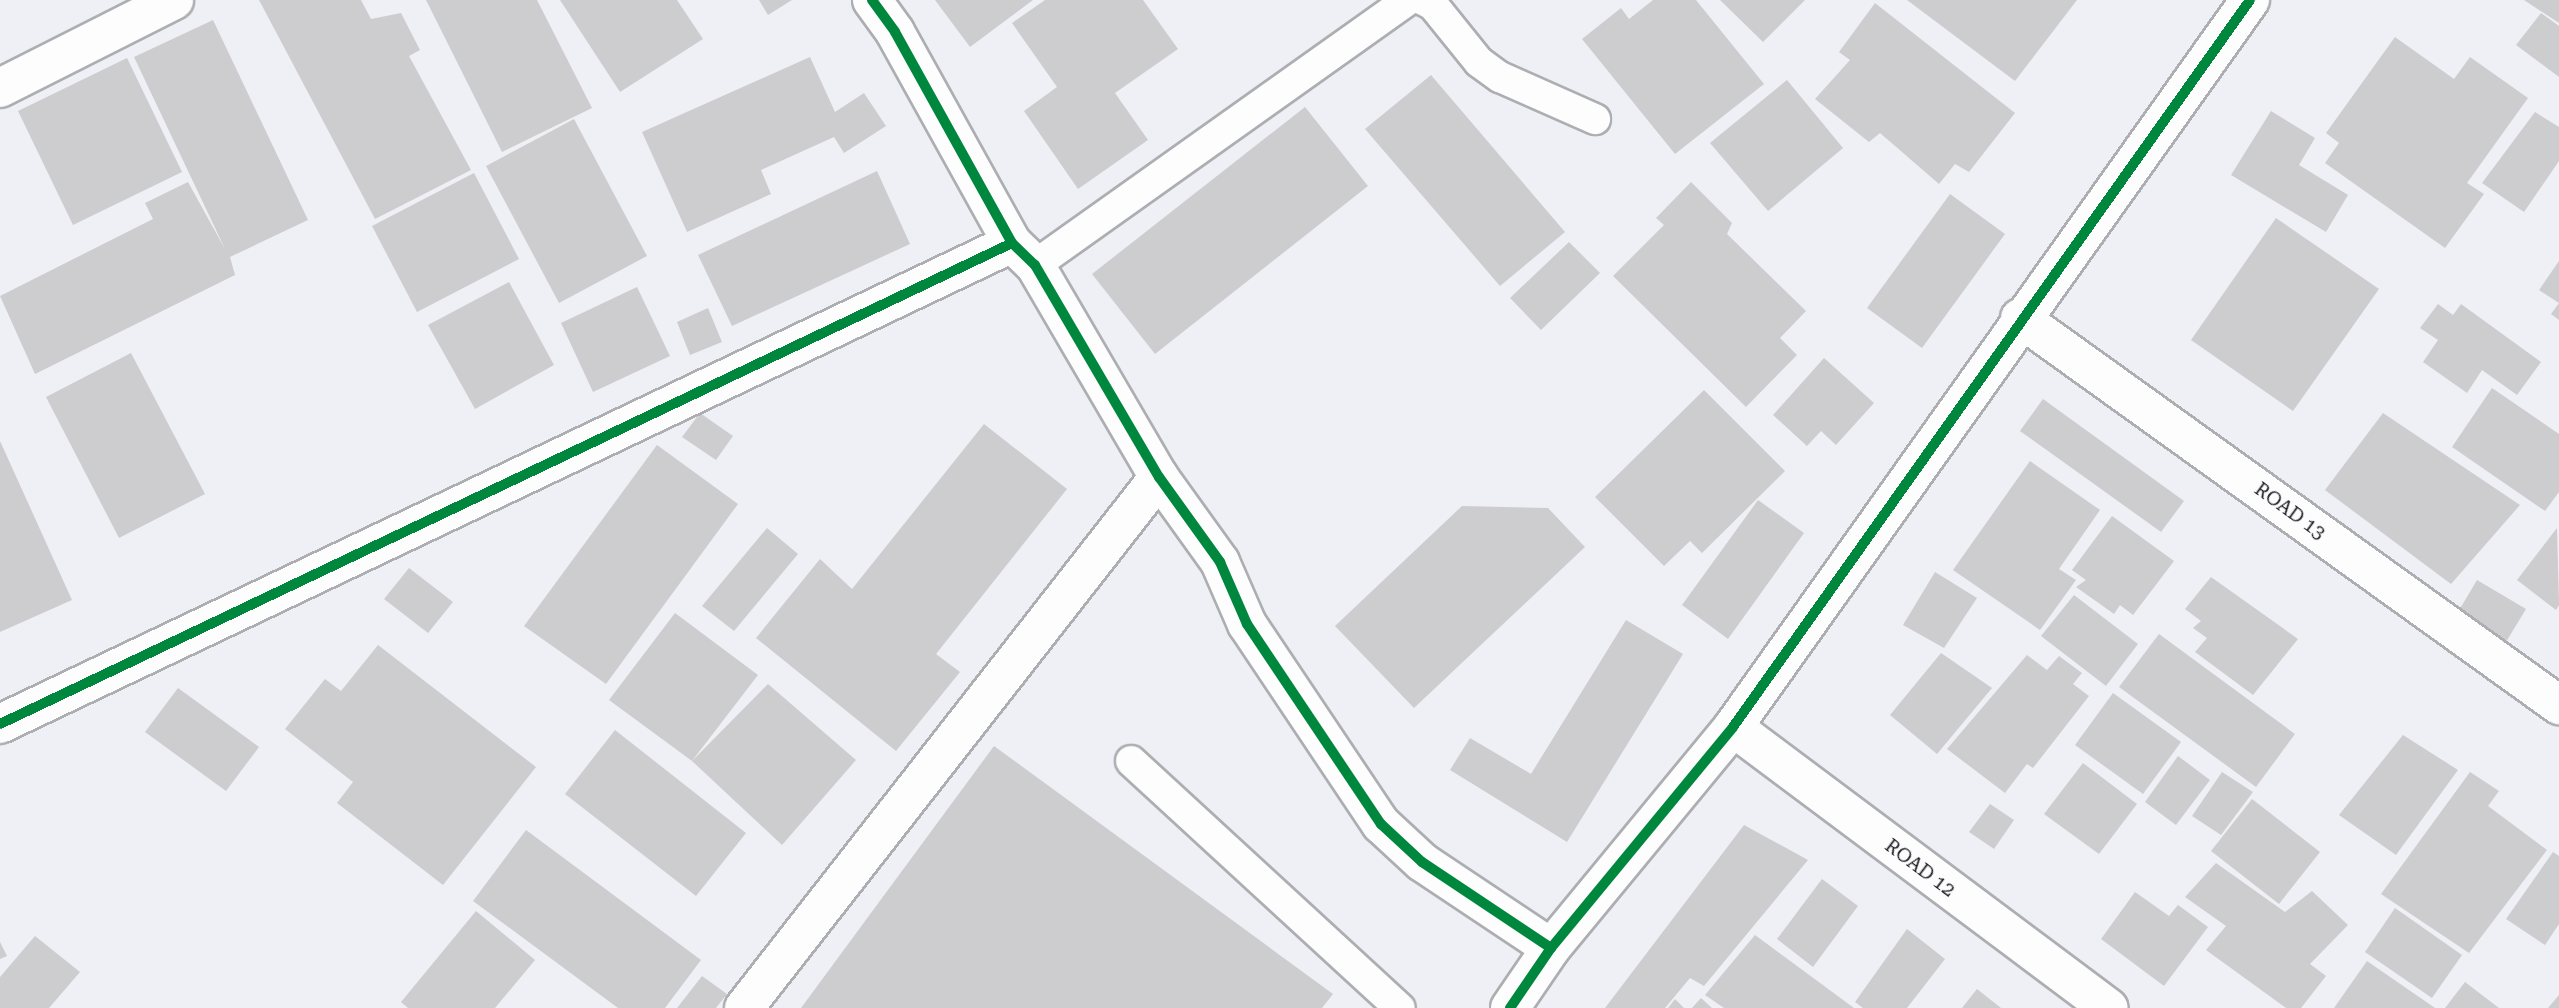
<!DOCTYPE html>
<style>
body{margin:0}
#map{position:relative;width:2559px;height:1008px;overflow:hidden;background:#eff0f5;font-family:"Roboto Serif",serif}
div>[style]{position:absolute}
.building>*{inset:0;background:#cdcccf}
.roads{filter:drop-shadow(2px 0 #adaeb2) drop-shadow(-2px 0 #adaeb2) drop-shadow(0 2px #adaeb2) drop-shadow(0 -2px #adaeb2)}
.lane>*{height:30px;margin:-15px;padding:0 15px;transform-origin:15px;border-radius:15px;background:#fdfdfe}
.street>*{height:38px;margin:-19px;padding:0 19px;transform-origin:19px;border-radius:19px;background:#fdfdfe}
.cycleway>*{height:10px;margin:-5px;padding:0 5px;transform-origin:5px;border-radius:5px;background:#00873e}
span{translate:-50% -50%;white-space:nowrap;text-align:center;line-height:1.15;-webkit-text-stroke:5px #fcfcfe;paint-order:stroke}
.street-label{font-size:19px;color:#1a1b1e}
</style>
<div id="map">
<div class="building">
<div style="clip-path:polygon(259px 0,361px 0,371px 19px,401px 13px,420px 50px,409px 56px,471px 170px,375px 219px)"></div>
<div style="clip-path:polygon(426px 0,537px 0,592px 108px,502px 152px)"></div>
<div style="clip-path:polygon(560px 0,677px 0,703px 39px,620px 92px)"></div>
<div style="clip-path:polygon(759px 0,792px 0,768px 15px)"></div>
<div style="clip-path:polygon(935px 0,1033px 0,970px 47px)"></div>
<div style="clip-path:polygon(1045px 0,1143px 0,1178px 49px,1115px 93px,1148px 140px,1078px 189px,1024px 111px,1057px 87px,1012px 23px)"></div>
<div style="clip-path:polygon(1653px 0,1696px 0,1764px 84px,1675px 154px,1582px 39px,1621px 8px,1629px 19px)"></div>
<div style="clip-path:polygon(1720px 0,1805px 0,1763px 42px)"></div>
<div style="clip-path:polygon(1907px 0,2077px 0,2015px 81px)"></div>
<div style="clip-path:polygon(2524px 0,2559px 0,2559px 23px,2536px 8px)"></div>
<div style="clip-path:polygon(1875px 3px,2015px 113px,1969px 172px,1955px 164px,1939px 184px,1880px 133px,1869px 142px,1815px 99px,1850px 60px,1839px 52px)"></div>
<div style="clip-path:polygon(2541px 13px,2559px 26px,2559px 77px,2516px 45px)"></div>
<div style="clip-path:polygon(213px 20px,308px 220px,230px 257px,235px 275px,35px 374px,0 296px,153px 219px,145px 203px,188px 182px,225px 249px,134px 57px)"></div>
<div style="clip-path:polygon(2395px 37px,2454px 79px,2470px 57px,2528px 98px,2467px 183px,2484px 194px,2445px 248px,2325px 163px,2339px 143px,2326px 133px)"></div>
<div style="clip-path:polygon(810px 57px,835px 112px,864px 93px,886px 126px,844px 153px,834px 137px,761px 170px,771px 194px,687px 232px,642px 132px)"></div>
<div style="clip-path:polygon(127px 58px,182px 172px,73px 225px,18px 111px)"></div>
<div style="clip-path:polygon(1431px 75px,1565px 232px,1500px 286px,1365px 129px)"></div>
<div style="clip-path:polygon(1787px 80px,1843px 148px,1768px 211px,1710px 143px)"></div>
<div style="clip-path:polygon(1305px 107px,1368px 186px,1155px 354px,1092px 274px)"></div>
<div style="clip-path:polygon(2271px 111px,2315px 138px,2299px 165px,2348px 195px,2326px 232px,2231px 175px)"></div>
<div style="clip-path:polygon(2535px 112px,2559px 127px,2559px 161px,2524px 212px,2482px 183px)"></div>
<div style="clip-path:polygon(574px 119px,647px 256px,559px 303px,486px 166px)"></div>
<div style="clip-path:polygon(877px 171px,910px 244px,732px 326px,698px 255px)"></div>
<div style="clip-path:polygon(474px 173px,519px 259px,417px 312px,372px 226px)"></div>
<div style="clip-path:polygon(1691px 182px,1732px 223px,1727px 234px,1806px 311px,1780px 338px,1797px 355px,1746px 407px,1613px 276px,1664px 225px,1656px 218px)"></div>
<div style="clip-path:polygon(1950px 194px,2005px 234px,1922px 348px,1867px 308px)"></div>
<div style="clip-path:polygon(2276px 218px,2379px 289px,2293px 411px,2191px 340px)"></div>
<div style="clip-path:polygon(1569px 242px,1600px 273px,1541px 330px,1510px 298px)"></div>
<div style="clip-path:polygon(2559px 261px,2559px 303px,2539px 290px)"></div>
<div style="clip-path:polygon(509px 282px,554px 365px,475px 409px,428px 325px)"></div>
<div style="clip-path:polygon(637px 287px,670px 356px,593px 392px,561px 323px)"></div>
<div style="clip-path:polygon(2559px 303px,2559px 320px,2551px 314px)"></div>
<div style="clip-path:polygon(2438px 304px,2453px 315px,2461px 304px,2541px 362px,2517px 395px,2482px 370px,2467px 393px,2423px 362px,2438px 340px,2420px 328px)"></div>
<div style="clip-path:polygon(708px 308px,722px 342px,690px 355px,677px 322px)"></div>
<div style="clip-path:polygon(131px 353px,205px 494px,119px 538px,46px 397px)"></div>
<div style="clip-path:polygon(1824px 358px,1874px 403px,1836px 445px,1821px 431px,1807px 446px,1773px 415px)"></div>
<div style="clip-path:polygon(2492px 388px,2559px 434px,2559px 492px,2545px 511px,2452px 447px)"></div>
<div style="clip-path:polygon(1704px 390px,1785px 471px,1702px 553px,1690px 541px,1664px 566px,1595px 497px)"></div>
<div style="clip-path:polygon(2043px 399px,2184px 501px,2161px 532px,2020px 431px)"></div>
<div style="clip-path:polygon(700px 413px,733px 436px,716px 460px,682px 437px)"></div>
<div style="clip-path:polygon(2383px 413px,2520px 505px,2451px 584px,2325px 490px)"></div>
<div style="clip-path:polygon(984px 424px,1067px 489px,936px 654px,960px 672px,896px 751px,756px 638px,820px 559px,852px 589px)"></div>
<div style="clip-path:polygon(0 441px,72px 600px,0 632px)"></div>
<div style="clip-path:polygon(657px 445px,738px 504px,606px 684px,524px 626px)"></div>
<div style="clip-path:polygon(2030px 461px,2100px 510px,2059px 569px,2076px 580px,2040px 630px,1953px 570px)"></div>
<div style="clip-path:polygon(1758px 500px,1804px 533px,1728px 639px,1682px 605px)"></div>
<div style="clip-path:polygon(1462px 506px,1548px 508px,1585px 547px,1414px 708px,1335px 626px)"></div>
<div style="clip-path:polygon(2112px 516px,2174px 561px,2133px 615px,2120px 605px,2114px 614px,2076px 587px,2086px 580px,2072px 570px)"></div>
<div style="clip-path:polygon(767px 528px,798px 554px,734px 631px,702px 606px)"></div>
<div style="clip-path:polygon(2557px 528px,2559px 605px,2556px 610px,2517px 580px)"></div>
<div style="clip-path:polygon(409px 568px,453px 602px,428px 633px,384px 599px)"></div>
<div style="clip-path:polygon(1935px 572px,1977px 598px,1944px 648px,1903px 625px)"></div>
<div style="clip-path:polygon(2211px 577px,2298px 639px,2253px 695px,2195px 652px,2207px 638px,2193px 628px,2201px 621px,2185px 609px)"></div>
<div style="clip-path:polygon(2477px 580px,2526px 609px,2506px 642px,2458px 612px)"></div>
<div style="clip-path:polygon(2074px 595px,2138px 644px,2106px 686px,2041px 636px)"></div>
<div style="clip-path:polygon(675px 613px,758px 675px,692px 761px,609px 700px)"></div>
<div style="clip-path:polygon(1626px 620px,1683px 654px,1567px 842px,1450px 770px,1470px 738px,1531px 774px)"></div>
<div style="clip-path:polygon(2159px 634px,2295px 734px,2256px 787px,2119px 687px)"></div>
<div style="clip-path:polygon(378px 645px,536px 767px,443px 885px,337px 803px,353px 782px,285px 729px,325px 679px,341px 691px)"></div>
<div style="clip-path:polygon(1941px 653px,1992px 688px,1937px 754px,1890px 715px)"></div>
<div style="clip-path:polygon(2027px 655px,2047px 670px,2059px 656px,2082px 673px,2073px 684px,2089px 696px,2033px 768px,2027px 764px,2005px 793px,1947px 749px)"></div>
<div style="clip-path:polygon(768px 684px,856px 760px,782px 845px,692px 761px)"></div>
<div style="clip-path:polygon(178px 688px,259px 747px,226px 791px,145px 732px)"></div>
<div style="clip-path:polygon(2113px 693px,2181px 742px,2143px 794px,2075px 745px)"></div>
<div style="clip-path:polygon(615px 730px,746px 833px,696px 896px,565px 794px)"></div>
<div style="clip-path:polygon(2403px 735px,2458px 770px,2396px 855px,2339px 815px)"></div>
<div style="clip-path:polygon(994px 746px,1333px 994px,1322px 1008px,801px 1008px)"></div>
<div style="clip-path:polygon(2178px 756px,2210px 780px,2176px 825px,2145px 802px)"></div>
<div style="clip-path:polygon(2083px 763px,2137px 804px,2099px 854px,2044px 814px)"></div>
<div style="clip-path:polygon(2222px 772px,2253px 792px,2221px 835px,2192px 816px)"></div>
<div style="clip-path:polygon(2470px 772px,2499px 791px,2488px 806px,2547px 850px,2469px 953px,2381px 894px)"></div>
<div style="clip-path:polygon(2252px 799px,2320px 852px,2279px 904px,2211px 851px)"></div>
<div style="clip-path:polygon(1990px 804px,2014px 820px,1994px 849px,1969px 832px)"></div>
<div style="clip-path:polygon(1744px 825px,1808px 860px,1704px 986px,1690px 978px,1665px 1008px,1605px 1008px)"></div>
<div style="clip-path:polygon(526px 830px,701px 960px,665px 1008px,618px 1008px,473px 901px)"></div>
<div style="clip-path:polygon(2553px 852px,2559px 856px,2559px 924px,2545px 945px,2506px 919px)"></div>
<div style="clip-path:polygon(2216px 863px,2285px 912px,2312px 891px,2348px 925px,2310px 964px,2326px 976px,2301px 1008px,2286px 1008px,2206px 950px,2226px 926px,2185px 897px)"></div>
<div style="clip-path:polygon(1822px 879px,1858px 906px,1813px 967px,1777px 939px)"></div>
<div style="clip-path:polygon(2135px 892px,2169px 916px,2178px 905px,2208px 927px,2164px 986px,2101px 939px)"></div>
<div style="clip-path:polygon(2395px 908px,2462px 955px,2432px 998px,2365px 952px)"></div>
<div style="clip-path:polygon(476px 911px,535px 960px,495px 1008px,408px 1008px,401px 1002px)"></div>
<div style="clip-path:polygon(1907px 929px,1945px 959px,1907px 1008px,1863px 1008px,1855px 1002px)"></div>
<div style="clip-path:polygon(1755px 935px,1854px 1008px,1724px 1008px,1705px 995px)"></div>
<div style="clip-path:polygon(35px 936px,80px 972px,49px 1008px,0 1008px,0 977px)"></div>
<div style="clip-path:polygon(0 942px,7px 956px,0 959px)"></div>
<div style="clip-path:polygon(2367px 961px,2435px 1008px,2334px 1008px)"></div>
<div style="clip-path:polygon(702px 976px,727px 994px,716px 1008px,677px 1008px)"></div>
<div style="clip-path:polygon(2465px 982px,2499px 1008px,2445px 1008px)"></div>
<div style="clip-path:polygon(1977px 989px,2001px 1008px,1962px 1008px)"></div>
<div style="clip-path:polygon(2559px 995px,2559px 1008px,2548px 1008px)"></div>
<div style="clip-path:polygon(1701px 998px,1712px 1008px,1692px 1008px)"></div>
<div style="clip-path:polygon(1675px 999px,1684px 1008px,1668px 1008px)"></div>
</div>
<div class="roads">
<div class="lane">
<div style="left:1423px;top:0;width:11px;rotate:27deg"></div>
<div style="left:1433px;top:5px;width:73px;rotate:51.1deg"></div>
<div style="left:1479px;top:62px;width:26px;rotate:36deg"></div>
<div style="left:1500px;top:77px;width:104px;rotate:23.9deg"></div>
<div style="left:1035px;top:265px;width:458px;rotate:-35.4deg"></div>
<div style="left:1131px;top:761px;width:365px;rotate:42.6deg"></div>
</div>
<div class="street">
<div style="left:872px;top:0;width:39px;rotate:54deg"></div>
<div style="left:895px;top:32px;width:241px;rotate:61deg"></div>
<div style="left:1012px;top:243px;width:32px;rotate:44deg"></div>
<div style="left:1035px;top:265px;width:246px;rotate:59.7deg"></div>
<div style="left:1159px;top:477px;width:105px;rotate:54.3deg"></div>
<div style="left:1220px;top:562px;width:68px;rotate:66.5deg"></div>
<div style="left:1247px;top:624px;width:241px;rotate:56.2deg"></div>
<div style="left:1381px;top:824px;width:56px;rotate:42.8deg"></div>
<div style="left:1422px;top:862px;width:155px;rotate:33.7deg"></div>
<div style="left:0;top:88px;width:195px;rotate:-26.8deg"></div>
<div style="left:2020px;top:318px;width:664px;rotate:35.68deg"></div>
<div style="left:0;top:724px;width:1120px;rotate:-25.42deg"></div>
<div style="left:1733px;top:727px;width:469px;rotate:36.8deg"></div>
<div style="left:744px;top:1008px;width:674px;rotate:-51.99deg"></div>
<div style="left:1510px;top:1008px;width:73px;rotate:-55.7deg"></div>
<div style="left:1551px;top:948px;width:286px;rotate:-50.5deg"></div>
<div style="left:1733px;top:727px;width:892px;rotate:-54.58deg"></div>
</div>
</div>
<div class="cycleway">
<div style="left:872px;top:0;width:39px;rotate:54deg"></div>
<div style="left:895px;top:32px;width:241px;rotate:61deg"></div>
<div style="left:1012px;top:243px;width:32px;rotate:44deg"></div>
<div style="left:1035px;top:265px;width:246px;rotate:59.7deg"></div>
<div style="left:1159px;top:477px;width:105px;rotate:54.3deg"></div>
<div style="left:1220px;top:562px;width:68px;rotate:66.5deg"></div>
<div style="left:1247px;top:624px;width:241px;rotate:56.2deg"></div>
<div style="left:1381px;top:824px;width:56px;rotate:42.8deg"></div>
<div style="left:1422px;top:862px;width:155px;rotate:33.7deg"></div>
<div style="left:0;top:724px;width:1120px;rotate:-25.42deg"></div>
<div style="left:1510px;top:1008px;width:73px;rotate:-55.7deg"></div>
<div style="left:1551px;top:948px;width:286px;rotate:-50.5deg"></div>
<div style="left:1733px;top:727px;width:892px;rotate:-54.58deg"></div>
</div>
<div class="street-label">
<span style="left:2290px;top:511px;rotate:36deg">ROAD 13</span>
<span style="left:1920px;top:868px;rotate:37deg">ROAD 12</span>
</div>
</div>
